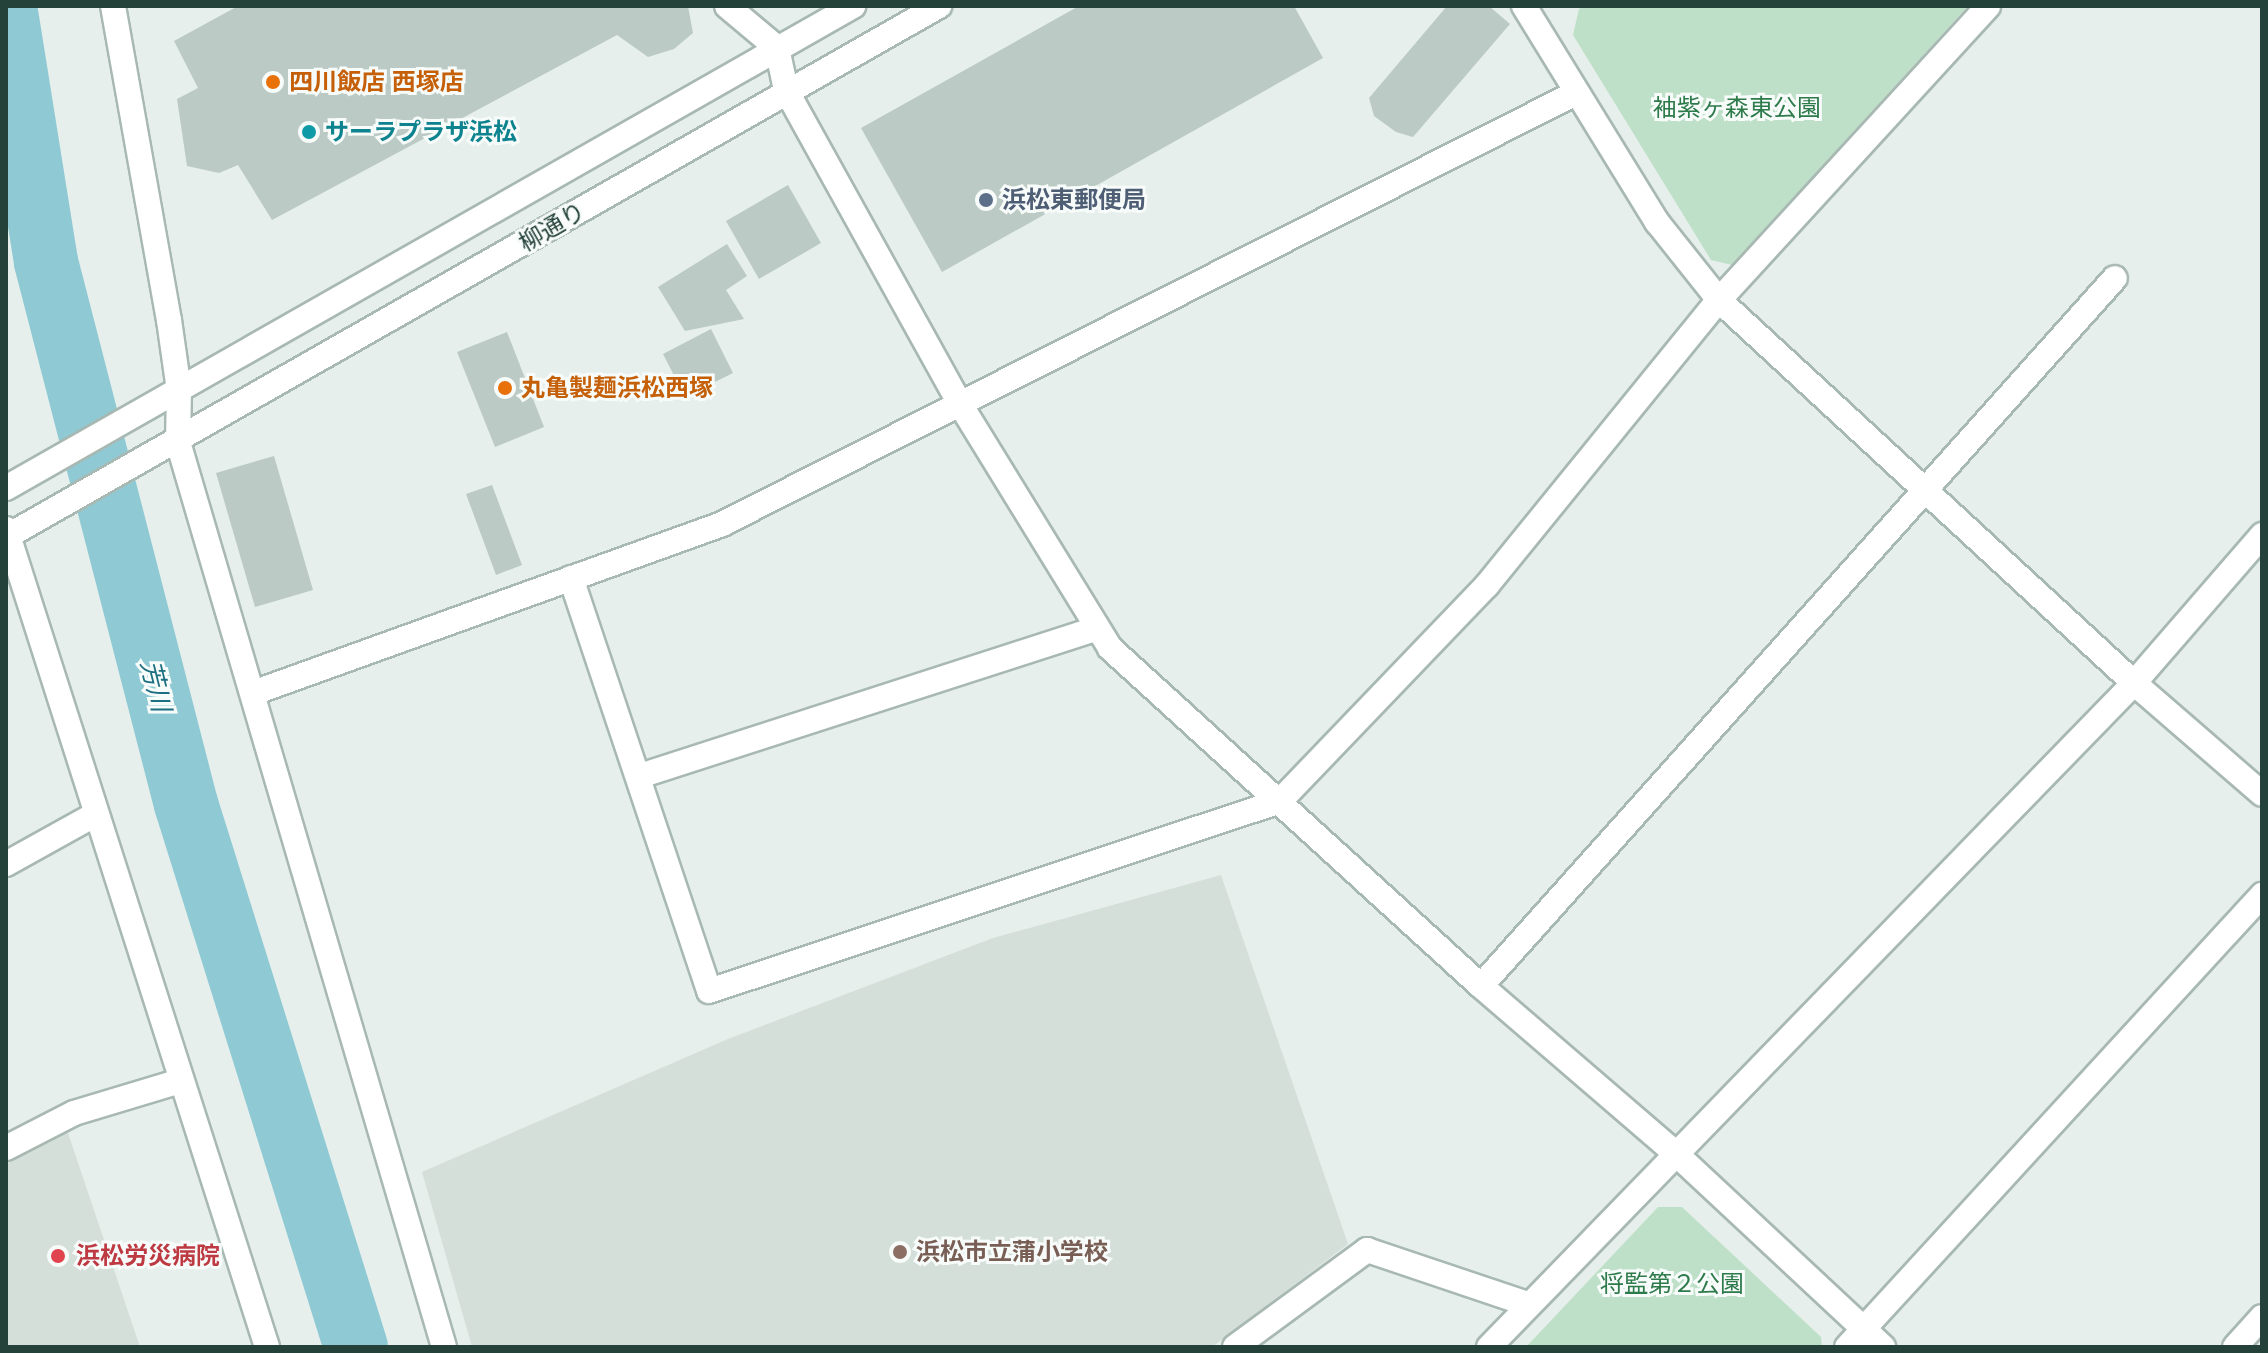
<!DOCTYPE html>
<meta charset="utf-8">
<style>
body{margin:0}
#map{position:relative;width:2268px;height:1353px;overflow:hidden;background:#e6efeb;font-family:Helvetica,"Noto Sans JP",sans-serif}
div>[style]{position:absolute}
.built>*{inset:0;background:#d4dfda}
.green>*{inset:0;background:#bfe0c8}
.river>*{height:64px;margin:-32px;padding:0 32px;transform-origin:32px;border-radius:32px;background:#8ec9d4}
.building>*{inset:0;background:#bbcac4}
.roads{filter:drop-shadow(2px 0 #a8b8b2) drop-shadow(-2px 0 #a8b8b2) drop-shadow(0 2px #a8b8b2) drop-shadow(0 -2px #a8b8b2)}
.minor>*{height:24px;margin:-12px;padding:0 12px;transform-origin:12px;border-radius:12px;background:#fff}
.dots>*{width:22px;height:22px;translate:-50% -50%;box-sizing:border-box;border:4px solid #f7fbf9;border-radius:50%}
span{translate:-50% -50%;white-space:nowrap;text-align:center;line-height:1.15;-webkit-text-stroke:6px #f7fbf9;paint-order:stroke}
.food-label{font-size:24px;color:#c56008;font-weight:700}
.left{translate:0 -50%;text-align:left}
.park-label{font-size:24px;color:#2d7a4b}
.culture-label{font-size:24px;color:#0d838f;font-weight:700}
.service-label{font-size:24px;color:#4e5e75;font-weight:700}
.street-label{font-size:24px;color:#24423a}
.education-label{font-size:24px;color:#785e54;font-weight:700}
.health-label{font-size:24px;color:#be3a42;font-weight:700}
.water-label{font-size:26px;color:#1c6f80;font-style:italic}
.frame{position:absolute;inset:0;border:8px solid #24423a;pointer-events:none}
</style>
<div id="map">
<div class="built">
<div style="clip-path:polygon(1221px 875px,1348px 1244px,1212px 1347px,472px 1347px,422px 1172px,728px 1039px,993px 938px)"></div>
<div style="clip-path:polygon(67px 1130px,140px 1347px,6px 1347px,6px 1164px)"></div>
</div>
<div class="green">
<div style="clip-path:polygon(1585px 6px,1968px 6px,1732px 265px,1711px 260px,1573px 35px,1579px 9px)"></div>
<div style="clip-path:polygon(1658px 1207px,1682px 1207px,1821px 1337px,1822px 1347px,1526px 1347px)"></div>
</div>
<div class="river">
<div style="left:6px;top:12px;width:253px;rotate:80.9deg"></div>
<div style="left:46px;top:262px;width:560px;rotate:75.52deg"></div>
<div style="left:186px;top:804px;width:569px;rotate:72.62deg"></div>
</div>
<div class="building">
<div style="clip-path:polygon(238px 6px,688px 6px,693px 33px,674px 49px,648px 57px,617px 35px,272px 220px,238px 165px,219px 173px,187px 166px,177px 99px,198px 88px,174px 41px)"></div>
<div style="clip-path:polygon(1079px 6px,1294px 6px,1323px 58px,942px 272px,861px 128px)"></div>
<div style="clip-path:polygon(1447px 6px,1489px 6px,1510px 24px,1413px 137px,1396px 132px,1374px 116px,1369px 98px)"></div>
<div style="clip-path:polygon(788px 185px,821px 243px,759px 279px,726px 221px)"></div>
<div style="clip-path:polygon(727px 244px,747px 276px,726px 290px,744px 319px,685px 331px,658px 287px)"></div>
<div style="clip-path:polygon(711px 329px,733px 373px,685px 397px,663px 354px)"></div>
<div style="clip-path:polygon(507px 332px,544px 427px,495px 447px,457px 352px)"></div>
<div style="clip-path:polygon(274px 456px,313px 590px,255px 607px,216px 473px)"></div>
<div style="clip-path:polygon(492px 485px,522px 565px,496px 575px,466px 494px)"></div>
</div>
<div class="roads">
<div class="minor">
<div style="left:113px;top:6px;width:319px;rotate:79.9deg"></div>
<div style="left:169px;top:320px;width:71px;rotate:81.9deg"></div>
<div style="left:179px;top:390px;width:52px;rotate:91.1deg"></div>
<div style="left:178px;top:442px;width:943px;rotate:73.62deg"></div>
<div style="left:727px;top:6px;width:65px;rotate:40deg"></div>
<div style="left:777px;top:48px;width:43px;rotate:77.9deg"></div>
<div style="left:786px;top:90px;width:359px;rotate:61deg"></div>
<div style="left:960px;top:404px;width:286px;rotate:58.4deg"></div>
<div style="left:1110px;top:648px;width:502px;rotate:42.34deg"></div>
<div style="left:1481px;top:986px;width:255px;rotate:40.7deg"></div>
<div style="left:1674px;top:1152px;width:286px;rotate:43deg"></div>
<div style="left:1524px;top:6px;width:254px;rotate:58.4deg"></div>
<div style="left:1657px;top:222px;width:100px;rotate:51.5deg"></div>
<div style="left:1719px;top:300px;width:565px;rotate:42.7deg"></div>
<div style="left:2134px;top:683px;width:169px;rotate:40.9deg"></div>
<div style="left:6px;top:488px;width:975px;rotate:-29.64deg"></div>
<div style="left:6px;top:529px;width:859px;rotate:72.3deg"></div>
<div style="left:6px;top:537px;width:1074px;rotate:-29.65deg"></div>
<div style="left:571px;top:578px;width:435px;rotate:71.5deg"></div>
<div style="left:709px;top:991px;width:602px;rotate:-18.4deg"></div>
<div style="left:1280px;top:801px;width:299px;rotate:-46.2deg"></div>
<div style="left:1487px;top:585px;width:367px;rotate:-50.9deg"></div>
<div style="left:1719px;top:300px;width:398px;rotate:-47.5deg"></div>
<div style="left:253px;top:693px;width:499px;rotate:-19.8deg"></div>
<div style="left:722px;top:524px;width:954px;rotate:-26.78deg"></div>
<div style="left:640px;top:776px;width:479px;rotate:-17.9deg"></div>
<div style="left:6px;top:864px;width:103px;rotate:-29.1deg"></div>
<div style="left:1481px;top:986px;width:950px;rotate:-48.16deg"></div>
<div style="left:6px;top:1148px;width:76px;rotate:-27.2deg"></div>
<div style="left:74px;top:1113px;width:111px;rotate:-16.8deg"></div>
<div style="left:1235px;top:1347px;width:164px;rotate:-36.3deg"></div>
<div style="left:1367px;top:1250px;width:169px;rotate:18.6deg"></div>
<div style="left:1489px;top:1347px;width:926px;rotate:-45.83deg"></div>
<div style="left:2134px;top:683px;width:196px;rotate:-49.1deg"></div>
<div style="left:1847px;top:1347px;width:614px;rotate:-47.44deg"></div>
<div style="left:2235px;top:1347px;width:40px;rotate:-48deg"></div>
</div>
</div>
<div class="dots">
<div style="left:273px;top:82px;background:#e8710a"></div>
<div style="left:309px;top:132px;background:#0f9aa8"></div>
<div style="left:986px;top:200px;background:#5c6f8a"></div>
<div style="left:505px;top:388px;background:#e8710a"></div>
<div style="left:900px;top:1252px;background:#8d6e63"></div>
<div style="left:58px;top:1256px;background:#e0444e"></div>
</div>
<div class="food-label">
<span class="left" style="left:289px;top:82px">四川飯店 西塚店</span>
<span class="left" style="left:521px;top:388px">丸亀製麺浜松西塚</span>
</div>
<div class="park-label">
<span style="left:1737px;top:108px">袖紫ヶ森東公園</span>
<span style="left:1672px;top:1284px">将監第２公園</span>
</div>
<div class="culture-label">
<span class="left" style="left:325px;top:132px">サーラプラザ浜松</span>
</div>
<div class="service-label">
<span class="left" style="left:1002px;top:200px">浜松東郵便局</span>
</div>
<div class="street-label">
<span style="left:552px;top:227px;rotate:-30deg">柳通り</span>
</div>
<div class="education-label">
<span class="left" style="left:916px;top:1252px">浜松市立蒲小学校</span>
</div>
<div class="health-label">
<span class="left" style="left:76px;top:1256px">浜松労災病院</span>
</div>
<div class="water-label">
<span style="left:155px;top:686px;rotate:76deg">芳川</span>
</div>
<div class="frame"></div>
</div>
